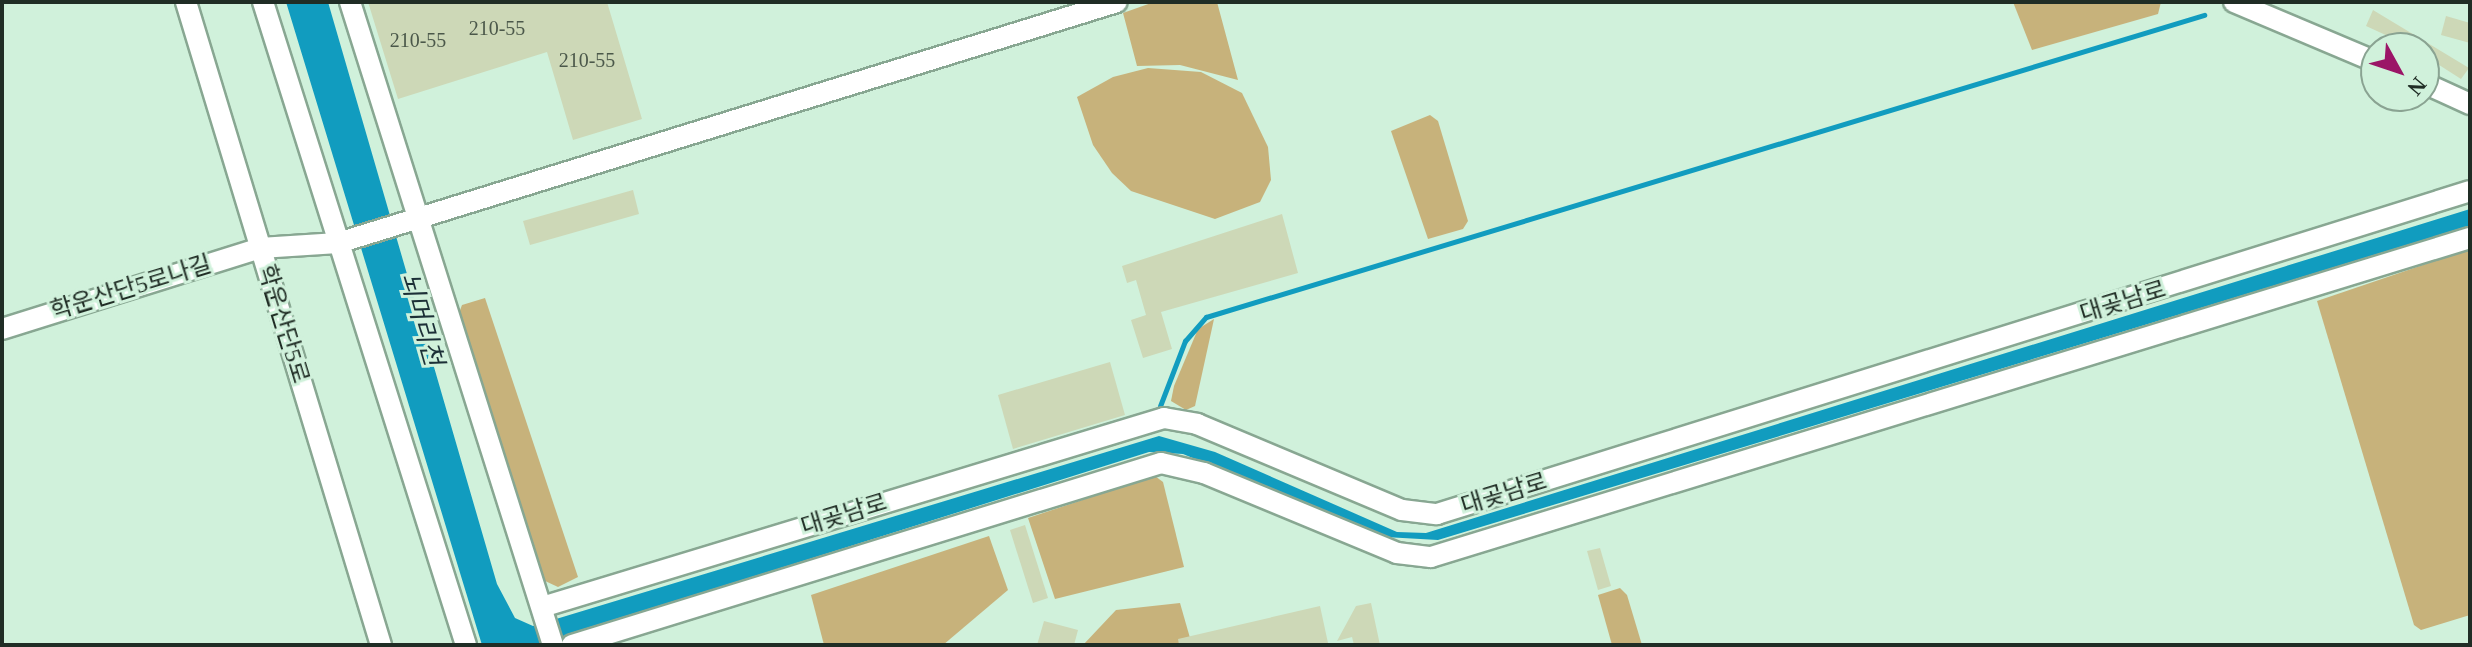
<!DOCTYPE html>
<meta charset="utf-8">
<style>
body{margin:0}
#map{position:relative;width:2472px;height:647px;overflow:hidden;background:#d0f1db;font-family:"Times New Roman","Noto Sans KR",serif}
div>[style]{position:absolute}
.green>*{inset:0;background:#c7b27b}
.water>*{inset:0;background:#119cbf}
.stream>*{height:5px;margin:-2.5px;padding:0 2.5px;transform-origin:2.5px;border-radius:2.5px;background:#119cbf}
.building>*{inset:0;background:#cdd8b7}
.roads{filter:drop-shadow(2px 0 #88a792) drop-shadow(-2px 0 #88a792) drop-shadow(0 2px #88a792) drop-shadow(0 -2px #88a792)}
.minor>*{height:20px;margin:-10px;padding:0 10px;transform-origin:10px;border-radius:10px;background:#fff}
span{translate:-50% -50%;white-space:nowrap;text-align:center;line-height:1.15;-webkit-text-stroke:6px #d0f1db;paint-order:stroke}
.number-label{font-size:20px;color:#4b584a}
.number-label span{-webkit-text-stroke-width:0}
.street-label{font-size:24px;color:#202d25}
.water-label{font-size:26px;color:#1c3037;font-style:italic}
.frame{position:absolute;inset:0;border:4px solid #202d25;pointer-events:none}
.north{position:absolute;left:2360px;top:32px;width:80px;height:80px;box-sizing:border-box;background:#d0f1db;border:2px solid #8aa392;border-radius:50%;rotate:130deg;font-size:22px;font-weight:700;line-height:32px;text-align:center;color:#202d25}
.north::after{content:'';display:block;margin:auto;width:28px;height:36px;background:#9b1567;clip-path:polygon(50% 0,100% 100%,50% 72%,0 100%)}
</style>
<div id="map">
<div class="green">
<div style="clip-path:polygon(1154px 2px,1217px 2px,1238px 80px,1180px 65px,1137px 66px,1123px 13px)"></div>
<div style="clip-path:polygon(2013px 2px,2161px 2px,2158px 14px,2032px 50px)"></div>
<div style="clip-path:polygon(1148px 68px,1201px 72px,1242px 93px,1268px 147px,1271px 180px,1260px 202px,1215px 219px,1131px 191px,1112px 173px,1093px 145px,1077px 97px,1113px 77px)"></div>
<div style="clip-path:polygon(1430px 115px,1438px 121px,1468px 221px,1463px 229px,1428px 239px,1391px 131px)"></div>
<div style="clip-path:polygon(2470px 249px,2470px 615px,2421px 630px,2414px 625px,2317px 301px)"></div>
<div style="clip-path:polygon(485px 298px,578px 577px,558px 587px,543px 580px,459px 313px,462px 305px)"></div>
<div style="clip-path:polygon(1214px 319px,1195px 406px,1186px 410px,1171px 401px,1174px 386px,1198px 329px)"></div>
<div style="clip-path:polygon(1155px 476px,1163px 482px,1184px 567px,1055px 599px,1028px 518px)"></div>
<div style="clip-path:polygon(989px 536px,1008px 590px,943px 645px,824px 645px,811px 595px)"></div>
<div style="clip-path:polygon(1620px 588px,1627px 595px,1642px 645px,1612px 645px,1598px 595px)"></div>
<div style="clip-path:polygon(1180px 603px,1192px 645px,1083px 645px,1116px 610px)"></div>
</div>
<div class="water">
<div style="clip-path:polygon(286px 2px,328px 2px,497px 584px,515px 618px,533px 626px,1159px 436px,1215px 452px,1397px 532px,1426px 533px,2470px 209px,2470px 226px,1438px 540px,1385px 537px,1183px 454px,1149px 452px,537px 645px,482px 645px)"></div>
</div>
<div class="stream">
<div style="left:1160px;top:406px;width:70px;rotate:-69deg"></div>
<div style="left:1185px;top:341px;width:32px;rotate:-49deg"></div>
<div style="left:1206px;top:317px;width:1043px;rotate:-16.84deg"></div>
</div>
<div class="building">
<div style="clip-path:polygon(368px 2px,607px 2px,642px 119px,573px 140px,547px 52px,398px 99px)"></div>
<div style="clip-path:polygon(2373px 10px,2469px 68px,2461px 79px,2436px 63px,2433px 69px,2424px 64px,2424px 48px,2384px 48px,2390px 37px,2366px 26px)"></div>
<div style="clip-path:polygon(2446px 16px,2470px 23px,2470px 43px,2441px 35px)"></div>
<div style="clip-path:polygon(633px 190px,639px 214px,530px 245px,523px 221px)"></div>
<div style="clip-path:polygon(1282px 214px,1298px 273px,1161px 312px,1172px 349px,1143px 358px,1131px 320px,1146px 315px,1136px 280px,1127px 283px,1122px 266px)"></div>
<div style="clip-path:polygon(1110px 362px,1125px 415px,1013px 449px,998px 395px)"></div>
<div style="clip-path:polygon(1025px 525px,1048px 598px,1033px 603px,1010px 530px)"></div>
<div style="clip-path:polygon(1600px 548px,1611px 586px,1598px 590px,1587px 551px)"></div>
<div style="clip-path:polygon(1371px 603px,1380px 645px,1354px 645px,1352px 637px,1337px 641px,1356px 606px)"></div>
<div style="clip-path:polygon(1320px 606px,1328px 643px,1179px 645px,1178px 639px)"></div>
<div style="clip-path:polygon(1044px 621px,1078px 630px,1074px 645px,1037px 645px)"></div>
</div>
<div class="roads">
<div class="minor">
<div style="left:186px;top:2px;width:672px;rotate:73.13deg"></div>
<div style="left:263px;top:2px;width:674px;rotate:72.48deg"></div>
<div style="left:350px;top:2px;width:674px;rotate:72.48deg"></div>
<div style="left:2234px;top:2px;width:154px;rotate:22.9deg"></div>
<div style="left:2424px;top:83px;width:51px;rotate:24.5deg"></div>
<div style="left:2px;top:329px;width:270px;rotate:-17.4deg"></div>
<div style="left:260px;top:248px;width:78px;rotate:-3.7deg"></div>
<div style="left:338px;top:243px;width:815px;rotate:-17.19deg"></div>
<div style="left:542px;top:607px;width:650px;rotate:-16.9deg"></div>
<div style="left:1164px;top:418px;width:34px;rotate:10deg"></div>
<div style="left:1197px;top:424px;width:222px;rotate:22.8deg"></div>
<div style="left:1402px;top:510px;width:35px;rotate:7deg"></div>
<div style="left:1437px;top:514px;width:1082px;rotate:-17.36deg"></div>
<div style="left:572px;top:645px;width:616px;rotate:-17.17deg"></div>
<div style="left:1161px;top:463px;width:44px;rotate:13.1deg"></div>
<div style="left:1204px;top:473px;width:209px;rotate:22.5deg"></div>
<div style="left:1397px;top:553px;width:34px;rotate:7deg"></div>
<div style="left:1431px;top:557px;width:1087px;rotate:-17.07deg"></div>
</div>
</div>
<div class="number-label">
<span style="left:497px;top:28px">210-55</span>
<span style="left:418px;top:40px">210-55</span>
<span style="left:587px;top:60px">210-55</span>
</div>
<div class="street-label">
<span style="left:131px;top:288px;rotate:-17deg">학운산단5로나길</span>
<span style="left:2123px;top:302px;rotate:-17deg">대곶남로</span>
<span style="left:283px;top:324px;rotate:73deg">학운산단5로</span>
<span style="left:1504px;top:494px;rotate:-17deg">대곶남로</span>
<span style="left:844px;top:515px;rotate:-17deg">대곶남로</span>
</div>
<div class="water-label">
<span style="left:421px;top:319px;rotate:74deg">뇌머리천</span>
</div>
<div class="frame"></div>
<div class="north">N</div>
</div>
